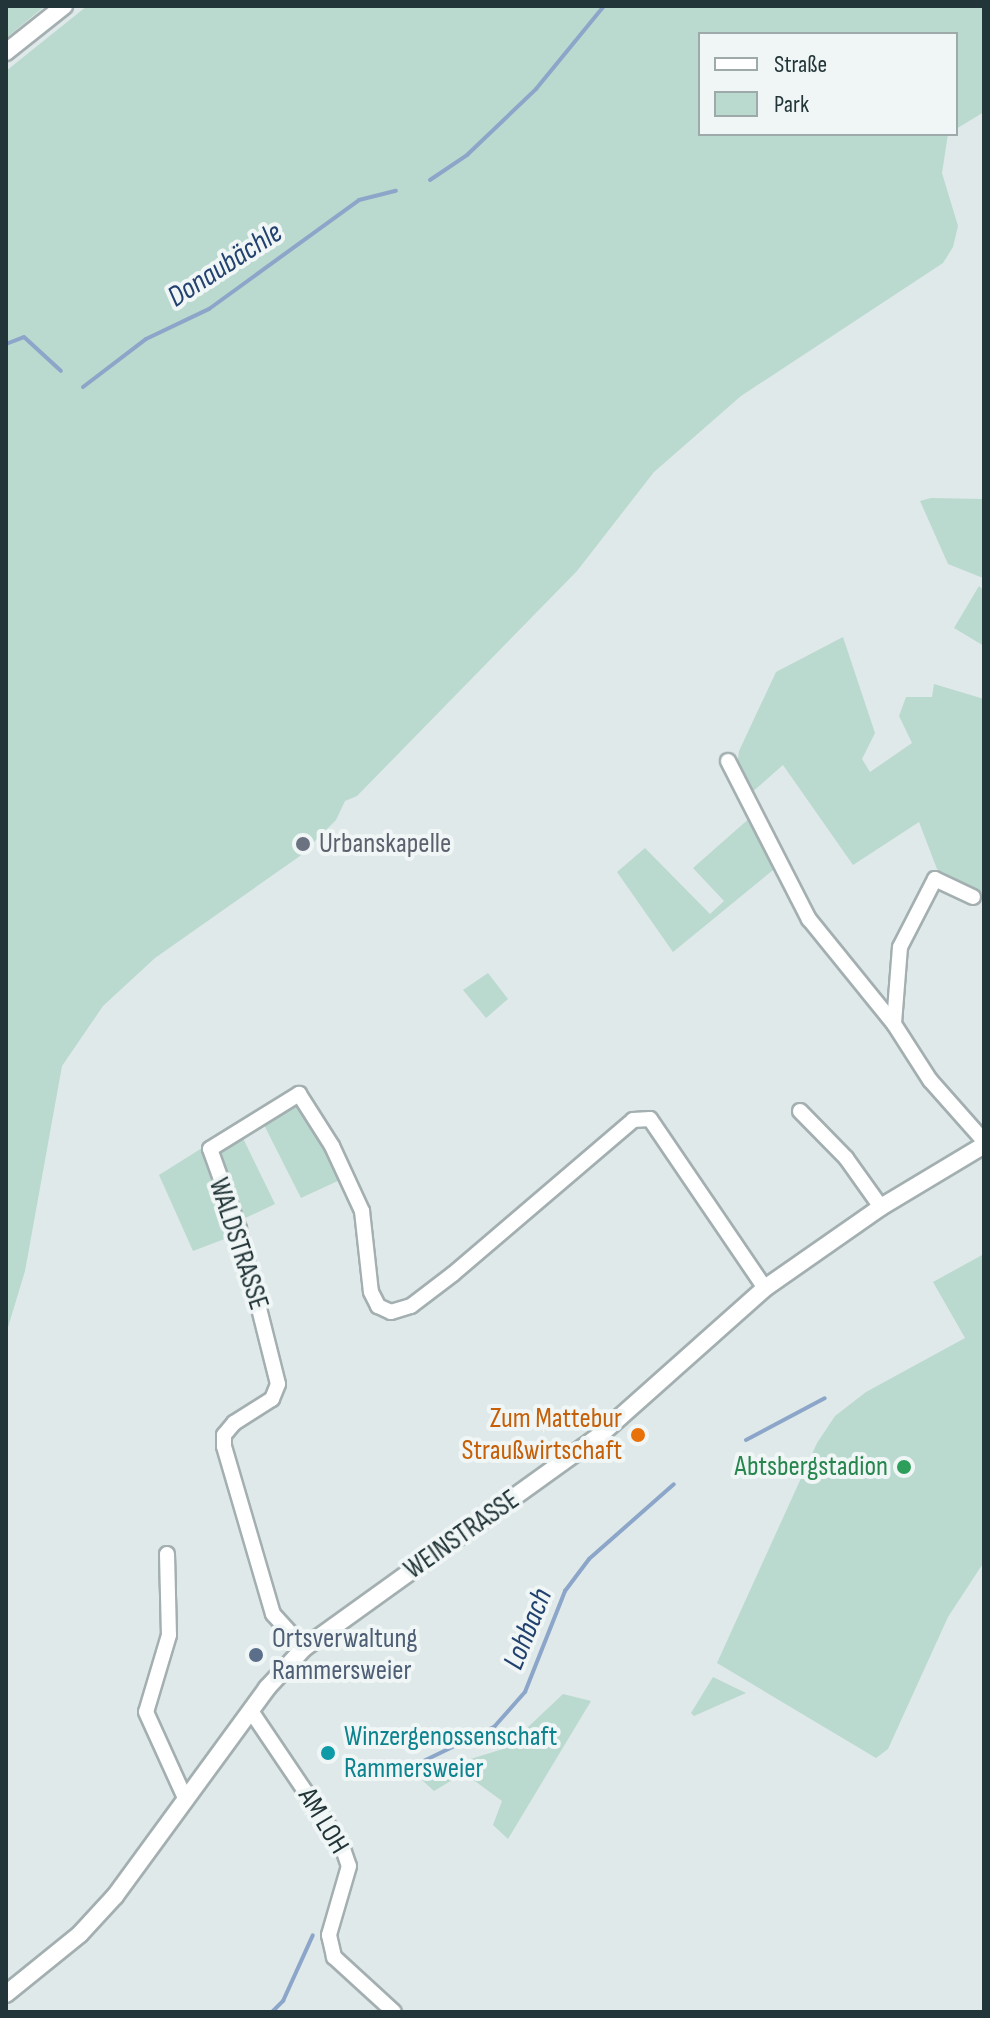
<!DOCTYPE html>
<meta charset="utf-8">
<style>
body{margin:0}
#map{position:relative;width:990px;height:2018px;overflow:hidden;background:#e0e9e9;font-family:"Sofia Sans Condensed",sans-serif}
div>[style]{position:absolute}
.green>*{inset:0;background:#bad9cf}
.stream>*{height:4px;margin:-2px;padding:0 2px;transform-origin:2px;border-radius:2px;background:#8ca6ca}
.roads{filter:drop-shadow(2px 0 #a3afb0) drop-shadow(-2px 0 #a3afb0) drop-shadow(0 2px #a3afb0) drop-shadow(0 -2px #a3afb0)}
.minor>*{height:14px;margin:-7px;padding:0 7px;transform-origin:7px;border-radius:7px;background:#fff}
.tertiary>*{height:16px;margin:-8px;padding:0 8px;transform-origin:8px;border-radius:8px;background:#fff}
.dots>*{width:22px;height:22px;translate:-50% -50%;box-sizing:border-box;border:4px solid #f0f6f6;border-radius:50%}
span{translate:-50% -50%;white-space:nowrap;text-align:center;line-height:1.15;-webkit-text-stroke:8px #f0f6f6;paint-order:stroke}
.worship-label{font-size:28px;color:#5b616d}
.left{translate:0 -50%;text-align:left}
.street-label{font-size:28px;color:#223538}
.food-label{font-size:28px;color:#c56008}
.right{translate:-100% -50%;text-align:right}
.leisure-label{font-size:28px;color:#27864d}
.service-label{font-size:28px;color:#4e5e75}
.culture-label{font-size:28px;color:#0d838f}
.water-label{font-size:30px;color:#22416e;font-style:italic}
.frame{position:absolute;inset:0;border:8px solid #223538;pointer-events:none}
.legend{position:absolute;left:698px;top:32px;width:260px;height:104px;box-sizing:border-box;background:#f0f6f6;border:2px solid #9ea9aa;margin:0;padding:10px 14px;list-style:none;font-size:24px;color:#223538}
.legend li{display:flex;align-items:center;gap:16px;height:40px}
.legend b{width:40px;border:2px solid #9ea9aa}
</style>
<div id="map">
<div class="green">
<div style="clip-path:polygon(6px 6px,45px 6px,6px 38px)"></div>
<div style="clip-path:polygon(87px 6px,984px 6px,984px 112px,956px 129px,956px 34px,700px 34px,700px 134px,948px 134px,942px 173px,958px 226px,953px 247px,943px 263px,741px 396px,654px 472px,577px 571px,357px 796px,345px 801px,336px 820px,300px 856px,155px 958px,103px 1006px,62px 1066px,25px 1271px,6px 1334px,6px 71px)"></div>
<div style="clip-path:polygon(931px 498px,984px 499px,983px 578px,948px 564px,920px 501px)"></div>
<div style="clip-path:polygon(979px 586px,984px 591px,984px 646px,954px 628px)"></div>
<div style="clip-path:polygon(843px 637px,875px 733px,862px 759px,870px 772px,912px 743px,899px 716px,906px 697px,932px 697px,934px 684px,984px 699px,984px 894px,937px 869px,919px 822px,853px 865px,783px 765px,750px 794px,737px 767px,739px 751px,776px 672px)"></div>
<div style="clip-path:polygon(752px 816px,778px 866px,673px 952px,617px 872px,645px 848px,710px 914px,724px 901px,693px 868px)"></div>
<div style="clip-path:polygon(488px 973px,508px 999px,486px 1018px,463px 990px)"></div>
<div style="clip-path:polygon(292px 1104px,305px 1111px,342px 1179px,301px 1198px,262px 1121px)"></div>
<div style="clip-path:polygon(241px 1134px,275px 1204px,239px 1221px,219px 1153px)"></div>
<div style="clip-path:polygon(202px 1148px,235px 1235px,193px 1251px,159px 1175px)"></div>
<div style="clip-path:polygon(984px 1254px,984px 1562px,948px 1617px,888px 1749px,876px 1758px,717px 1663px,817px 1443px,835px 1416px,866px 1392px,965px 1338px,933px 1282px)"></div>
<div style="clip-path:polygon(713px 1677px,746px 1693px,694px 1716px,691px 1713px)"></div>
<div style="clip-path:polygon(563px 1694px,591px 1701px,508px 1839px,493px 1825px,502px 1801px,464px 1773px,434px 1791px,422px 1780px,435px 1770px,506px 1748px)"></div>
</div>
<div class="stream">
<div style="left:430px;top:180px;width:45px;rotate:-34deg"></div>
<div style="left:467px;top:155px;width:95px;rotate:-43.7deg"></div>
<div style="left:536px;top:89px;width:107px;rotate:-50.7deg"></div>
<div style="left:6px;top:344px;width:19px;rotate:-21deg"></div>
<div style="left:24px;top:337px;width:50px;rotate:42.6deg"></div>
<div style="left:83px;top:387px;width:79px;rotate:-37.3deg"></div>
<div style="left:146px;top:339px;width:70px;rotate:-25.5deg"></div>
<div style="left:209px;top:309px;width:185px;rotate:-36deg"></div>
<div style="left:359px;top:200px;width:38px;rotate:-14deg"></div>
<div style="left:746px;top:1440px;width:89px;rotate:-28deg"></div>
<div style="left:407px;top:1769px;width:97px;rotate:-25.8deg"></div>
<div style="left:494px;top:1727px;width:47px;rotate:-48.5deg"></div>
<div style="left:525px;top:1692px;width:109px;rotate:-68.4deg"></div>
<div style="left:565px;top:1591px;width:40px;rotate:-53deg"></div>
<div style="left:589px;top:1559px;width:113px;rotate:-41.4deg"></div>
<div style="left:272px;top:2012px;width:16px;rotate:-45deg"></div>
<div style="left:283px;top:2001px;width:72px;rotate:-65.6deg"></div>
</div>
<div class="roads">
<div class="minor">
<div style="left:728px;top:761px;width:178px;rotate:62.9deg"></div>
<div style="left:809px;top:919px;width:135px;rotate:51deg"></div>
<div style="left:973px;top:897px;width:42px;rotate:-154.7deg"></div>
<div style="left:935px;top:879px;width:76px;rotate:117.2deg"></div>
<div style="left:900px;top:947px;width:77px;rotate:94.5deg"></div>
<div style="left:894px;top:1024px;width:67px;rotate:57.3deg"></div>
<div style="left:930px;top:1080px;width:81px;rotate:48.5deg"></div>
<div style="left:800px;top:1111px;width:66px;rotate:45.6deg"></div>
<div style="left:846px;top:1158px;width:60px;rotate:54.5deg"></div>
<div style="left:167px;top:1554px;width:81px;rotate:88.6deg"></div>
<div style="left:169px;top:1635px;width:80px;rotate:106.6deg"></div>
<div style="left:146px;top:1712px;width:97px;rotate:65.6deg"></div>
<div style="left:304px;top:1648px;width:46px;rotate:-132.4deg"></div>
<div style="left:273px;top:1614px;width:175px;rotate:-106.3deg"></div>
<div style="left:224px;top:1446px;width:11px;rotate:-90deg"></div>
<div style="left:224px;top:1435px;width:16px;rotate:-50deg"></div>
<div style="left:234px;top:1423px;width:45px;rotate:-32.3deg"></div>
<div style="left:272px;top:1399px;width:16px;rotate:-68deg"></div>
<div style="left:278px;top:1384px;width:160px;rotate:-104.1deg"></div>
<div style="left:239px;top:1229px;width:85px;rotate:-109.9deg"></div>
<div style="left:210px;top:1149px;width:105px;rotate:-31.7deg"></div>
<div style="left:299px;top:1094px;width:62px;rotate:57.6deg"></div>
<div style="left:332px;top:1146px;width:72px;rotate:65.2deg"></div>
<div style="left:362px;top:1211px;width:81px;rotate:83.7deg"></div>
<div style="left:371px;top:1292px;width:16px;rotate:63deg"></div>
<div style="left:378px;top:1306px;width:14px;rotate:25deg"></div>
<div style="left:391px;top:1312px;width:21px;rotate:-17deg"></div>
<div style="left:411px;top:1306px;width:53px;rotate:-37.3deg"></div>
<div style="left:453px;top:1274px;width:237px;rotate:-40.5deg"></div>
<div style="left:633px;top:1120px;width:17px;rotate:-3deg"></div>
<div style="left:650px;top:1119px;width:204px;rotate:55.8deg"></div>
<div style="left:251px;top:1711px;width:163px;rotate:56deg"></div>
<div style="left:342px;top:1846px;width:21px;rotate:71deg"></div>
<div style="left:349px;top:1866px;width:72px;rotate:106.2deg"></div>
<div style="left:329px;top:1935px;width:23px;rotate:77deg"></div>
<div style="left:334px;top:1957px;width:81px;rotate:42.5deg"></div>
</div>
<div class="tertiary">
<div style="left:6px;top:52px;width:74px;rotate:-38.4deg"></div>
<div style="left:6px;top:1994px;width:95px;rotate:-39deg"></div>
<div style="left:80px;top:1934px;width:52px;rotate:-47.4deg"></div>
<div style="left:115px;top:1896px;width:258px;rotate:-53.8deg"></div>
<div style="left:267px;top:1688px;width:54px;rotate:-47.2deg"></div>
<div style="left:304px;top:1648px;width:365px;rotate:-35.7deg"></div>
<div style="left:600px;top:1435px;width:221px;rotate:-41.7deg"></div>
<div style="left:765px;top:1288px;width:141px;rotate:-34.9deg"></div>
<div style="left:881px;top:1207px;width:120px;rotate:-31deg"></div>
</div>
</div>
<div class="dots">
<div style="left:303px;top:844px;background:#6b7280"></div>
<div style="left:638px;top:1435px;background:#e8710a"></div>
<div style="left:904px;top:1467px;background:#2e9e5b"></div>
<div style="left:256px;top:1655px;background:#5c6f8a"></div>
<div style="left:328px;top:1753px;background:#0f9aa8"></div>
</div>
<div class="worship-label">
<span class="left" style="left:319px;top:844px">Urbanskapelle</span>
</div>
<div class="street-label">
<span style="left:238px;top:1244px;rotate:72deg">WALDSTRASSE</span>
<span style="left:462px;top:1535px;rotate:-35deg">WEINSTRASSE</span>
<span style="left:323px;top:1821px;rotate:59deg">AM LOH</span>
</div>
<div class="food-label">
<span class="right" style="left:622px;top:1435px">Zum Mattebur<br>Straußwirtschaft</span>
</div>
<div class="leisure-label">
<span class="right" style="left:888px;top:1467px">Abtsbergstadion</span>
</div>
<div class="service-label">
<span class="left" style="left:272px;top:1655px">Ortsverwaltung<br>Rammersweier</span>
</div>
<div class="culture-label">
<span class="left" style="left:344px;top:1753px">Winzergenossenschaft<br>Rammersweier</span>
</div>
<div class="water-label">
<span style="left:225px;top:265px;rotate:-33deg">Donaubächle</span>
<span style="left:528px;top:1629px;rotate:-68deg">Lohbach</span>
</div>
<div class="frame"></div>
<ul class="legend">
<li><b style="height:10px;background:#fff"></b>Straße</li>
<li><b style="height:22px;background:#bad9cf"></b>Park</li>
</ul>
</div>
